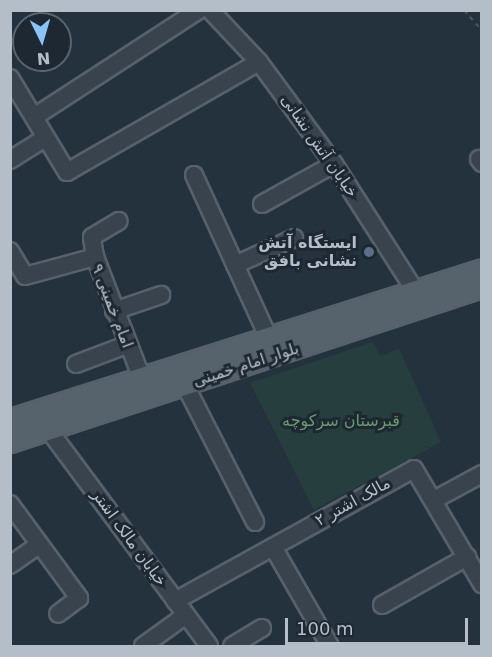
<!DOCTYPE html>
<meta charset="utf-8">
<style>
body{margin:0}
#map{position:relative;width:492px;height:657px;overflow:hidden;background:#24323d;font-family:"DejaVu Sans","Noto Naskh Arabic",sans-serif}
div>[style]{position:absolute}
.green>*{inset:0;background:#263e3d}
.path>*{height:2px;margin-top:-1px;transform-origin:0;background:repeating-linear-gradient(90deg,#445a59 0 4.5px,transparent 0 9px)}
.roads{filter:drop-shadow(2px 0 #56616b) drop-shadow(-2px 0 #56616b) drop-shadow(0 2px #56616b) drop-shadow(0 -2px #56616b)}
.minor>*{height:16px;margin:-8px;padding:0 8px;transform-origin:8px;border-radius:8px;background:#38434d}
.major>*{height:21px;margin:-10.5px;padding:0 10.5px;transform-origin:10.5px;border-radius:10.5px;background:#56636d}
.dots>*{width:16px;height:16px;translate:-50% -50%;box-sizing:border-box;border:3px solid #1d2832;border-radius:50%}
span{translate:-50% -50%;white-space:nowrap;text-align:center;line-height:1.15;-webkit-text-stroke:6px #1d2832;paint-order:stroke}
.street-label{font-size:16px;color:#b3bec8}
.poi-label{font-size:16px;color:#b3bec8;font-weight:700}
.right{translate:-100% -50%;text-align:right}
.park-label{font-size:16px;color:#6b996f}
.frame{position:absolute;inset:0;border:12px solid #b3bec8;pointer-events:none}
.north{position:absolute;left:12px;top:12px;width:60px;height:60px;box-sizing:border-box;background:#1d2832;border:2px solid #59646e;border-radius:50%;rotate:175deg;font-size:16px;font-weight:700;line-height:24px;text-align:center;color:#b3bec8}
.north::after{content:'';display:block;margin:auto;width:21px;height:27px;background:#8ac4f7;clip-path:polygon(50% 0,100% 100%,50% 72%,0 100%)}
.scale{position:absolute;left:285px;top:618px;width:183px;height:27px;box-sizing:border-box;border:3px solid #b3bec8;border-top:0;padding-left:8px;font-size:18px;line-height:21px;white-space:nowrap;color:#b3bec8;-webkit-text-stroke:4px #1d2832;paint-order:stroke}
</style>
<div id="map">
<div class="green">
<div style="clip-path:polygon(373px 342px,381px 356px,399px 348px,441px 442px,314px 510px,250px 383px)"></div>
</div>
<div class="path">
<div style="left:464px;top:10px;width:28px;rotate:49deg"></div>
</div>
<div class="roads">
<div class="minor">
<div style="left:210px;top:10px;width:71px;rotate:46.7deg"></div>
<div style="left:259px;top:62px;width:127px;rotate:53.7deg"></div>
<div style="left:334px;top:164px;width:152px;rotate:57.4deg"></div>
<div style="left:10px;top:78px;width:110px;rotate:58.8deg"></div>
<div style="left:67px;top:172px;width:221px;rotate:-29.8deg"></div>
<div style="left:34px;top:117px;width:197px;rotate:-33deg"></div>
<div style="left:479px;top:159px;width:5px;rotate:53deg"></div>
<div style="left:10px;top:160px;width:41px;rotate:-32.2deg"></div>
<div style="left:194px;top:175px;width:183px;rotate:65.4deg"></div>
<div style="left:262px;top:204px;width:82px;rotate:-29.1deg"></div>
<div style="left:10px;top:251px;width:29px;rotate:59deg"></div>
<div style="left:25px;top:276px;width:73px;rotate:-15.2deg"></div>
<div style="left:95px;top:257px;width:131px;rotate:68.9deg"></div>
<div style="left:95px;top:257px;width:20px;rotate:-99deg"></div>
<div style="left:92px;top:237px;width:31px;rotate:-31deg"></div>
<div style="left:235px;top:265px;width:65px;rotate:-24.6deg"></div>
<div style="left:114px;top:311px;width:50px;rotate:-18.8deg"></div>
<div style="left:76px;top:364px;width:53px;rotate:-20.8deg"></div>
<div style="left:185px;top:385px;width:154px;rotate:62.9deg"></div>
<div style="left:48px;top:429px;width:270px;rotate:53.4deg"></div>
<div style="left:434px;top:500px;width:55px;rotate:-28.4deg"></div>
<div style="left:10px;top:504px;width:117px;rotate:53.7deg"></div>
<div style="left:79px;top:598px;width:26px;rotate:143deg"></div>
<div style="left:273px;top:547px;width:114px;rotate:60.1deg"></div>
<div style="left:10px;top:565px;width:35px;rotate:-35deg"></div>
<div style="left:175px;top:601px;width:273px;rotate:-28.9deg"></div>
<div style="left:414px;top:469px;width:134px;rotate:59.4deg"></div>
<div style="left:382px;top:605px;width:98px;rotate:-29.5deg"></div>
<div style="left:143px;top:646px;width:53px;rotate:-35.8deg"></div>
<div style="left:232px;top:646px;width:35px;rotate:-31deg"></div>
</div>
<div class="major">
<div style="left:10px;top:420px;width:495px;rotate:-17.6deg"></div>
<div style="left:10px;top:441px;width:497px;rotate:-18.2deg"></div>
</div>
</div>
<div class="dots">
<div style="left:369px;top:252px;background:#5c6f8a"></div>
</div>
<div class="street-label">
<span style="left:319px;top:146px;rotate:55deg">خیابان آتش نشانی</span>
<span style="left:112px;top:306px;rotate:69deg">امام خمینی ۹</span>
<span style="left:246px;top:365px;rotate:-18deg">بلوار امام خمینی</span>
<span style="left:353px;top:502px;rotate:-29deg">مالک اشتر ۲</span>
<span style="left:129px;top:538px;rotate:54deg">خیابان مالک اشتر</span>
</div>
<div class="poi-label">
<span class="right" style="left:357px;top:252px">ایستگاه آتش<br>نشانی بافق</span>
</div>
<div class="park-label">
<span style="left:341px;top:421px">قبرستان سرکوچه</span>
</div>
<div class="frame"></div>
<div class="north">N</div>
<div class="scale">100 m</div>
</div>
